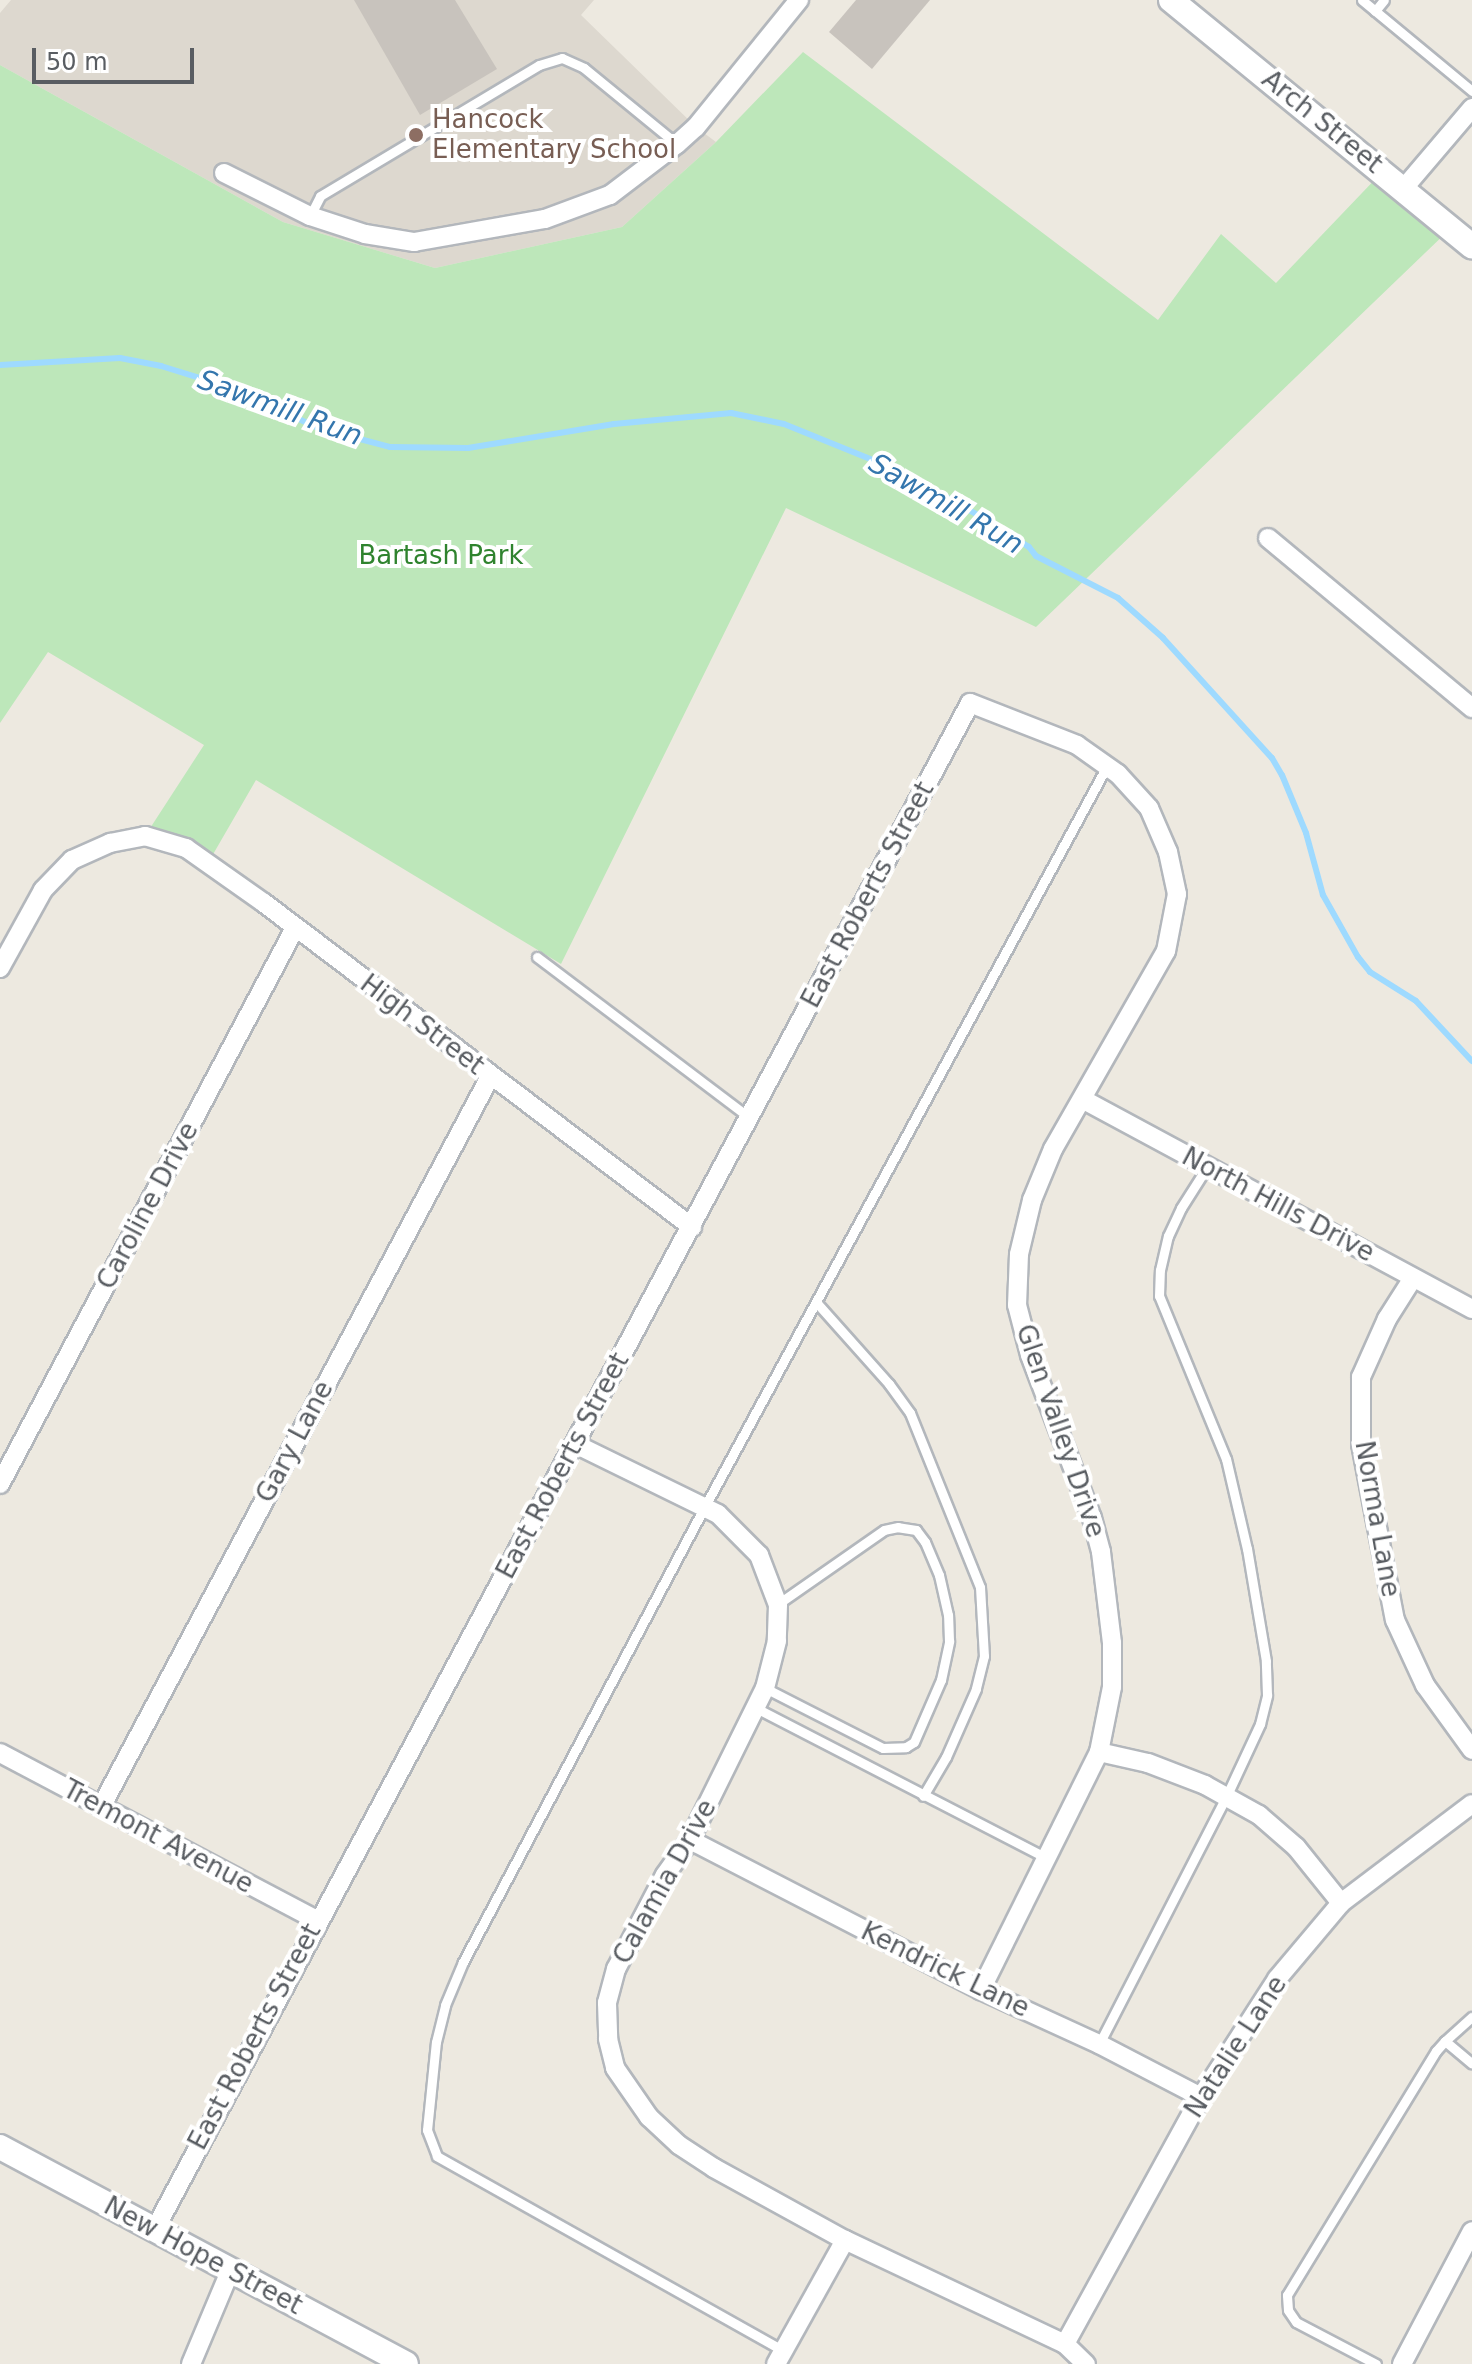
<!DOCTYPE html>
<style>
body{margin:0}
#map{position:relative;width:1472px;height:2364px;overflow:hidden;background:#ede9e0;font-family:"DejaVu Sans",sans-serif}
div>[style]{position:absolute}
.education>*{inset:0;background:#ddd8cf}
.green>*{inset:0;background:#bde7ba}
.stream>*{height:6px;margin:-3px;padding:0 3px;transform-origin:3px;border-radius:3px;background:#9edaff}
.building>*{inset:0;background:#c8c3bd}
.roads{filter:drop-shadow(2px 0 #b3b7bc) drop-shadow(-2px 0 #b3b7bc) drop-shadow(0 2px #b3b7bc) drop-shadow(0 -2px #b3b7bc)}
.service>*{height:9px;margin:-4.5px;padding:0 4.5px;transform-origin:4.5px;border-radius:4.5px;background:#fff}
.minor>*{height:18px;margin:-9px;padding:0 9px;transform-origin:9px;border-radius:9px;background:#fff}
.tertiary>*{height:24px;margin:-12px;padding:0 12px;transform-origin:12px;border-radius:12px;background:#fff}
.dots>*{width:22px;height:22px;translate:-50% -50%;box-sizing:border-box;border:4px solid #fff;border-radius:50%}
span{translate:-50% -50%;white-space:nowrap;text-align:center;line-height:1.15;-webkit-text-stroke:8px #fff;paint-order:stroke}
.education-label{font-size:26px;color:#785e54}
.left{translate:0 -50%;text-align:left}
.street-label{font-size:26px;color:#595d62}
.park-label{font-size:26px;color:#2f832e}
.water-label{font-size:28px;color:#3476ad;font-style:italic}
.scale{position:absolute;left:32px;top:48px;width:162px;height:36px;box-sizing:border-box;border:4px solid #595d62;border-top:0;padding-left:10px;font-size:24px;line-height:28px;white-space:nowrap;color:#595d62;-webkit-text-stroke:6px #fff;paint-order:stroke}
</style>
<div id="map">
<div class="education">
<div style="clip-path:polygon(11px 0,594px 0,581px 15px,696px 127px,716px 142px,622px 227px,435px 268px,283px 222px,0 65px,0 13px)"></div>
</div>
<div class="green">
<div style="clip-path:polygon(803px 52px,1158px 320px,1221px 234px,1276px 283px,1383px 171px,1451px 228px,1036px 627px,786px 508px,561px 964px,256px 780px,208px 863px,145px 836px,204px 745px,48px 652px,0 723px,0 65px,283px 222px,435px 268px,622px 227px,716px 142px)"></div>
</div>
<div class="stream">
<div style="left:0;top:365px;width:120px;rotate:-3.3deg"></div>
<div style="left:120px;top:358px;width:42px;rotate:11deg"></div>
<div style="left:161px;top:366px;width:74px;rotate:17.2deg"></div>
<div style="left:232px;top:388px;width:95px;rotate:24.9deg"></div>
<div style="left:318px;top:428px;width:74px;rotate:14.8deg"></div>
<div style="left:390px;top:447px;width:78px;rotate:0.7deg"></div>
<div style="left:468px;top:448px;width:148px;rotate:-9.3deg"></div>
<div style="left:614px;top:424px;width:118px;rotate:-5.4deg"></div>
<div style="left:731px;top:413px;width:54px;rotate:11.7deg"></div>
<div style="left:784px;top:424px;width:125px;rotate:22.1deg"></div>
<div style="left:900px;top:471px;width:98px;rotate:29.5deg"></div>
<div style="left:985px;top:519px;width:52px;rotate:32.5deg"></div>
<div style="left:1029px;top:547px;width:11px;rotate:52deg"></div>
<div style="left:1036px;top:556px;width:92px;rotate:27.1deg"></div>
<div style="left:1118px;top:598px;width:60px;rotate:41.6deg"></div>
<div style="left:1163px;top:638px;width:162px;rotate:47.8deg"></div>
<div style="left:1272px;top:758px;width:20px;rotate:60deg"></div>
<div style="left:1282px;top:775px;width:63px;rotate:67.5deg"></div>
<div style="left:1306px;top:833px;width:64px;rotate:74.7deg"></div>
<div style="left:1323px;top:895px;width:71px;rotate:60.6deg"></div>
<div style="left:1358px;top:957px;width:19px;rotate:51deg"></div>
<div style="left:1370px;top:972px;width:54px;rotate:32.2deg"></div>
<div style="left:1416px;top:1001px;width:82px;rotate:47deg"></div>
</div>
<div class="building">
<div style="clip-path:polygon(354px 0,455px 0,497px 69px,420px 115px)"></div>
<div style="clip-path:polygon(856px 0,930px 0,872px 69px,829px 32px)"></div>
</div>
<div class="roads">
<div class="service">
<div style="left:1362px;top:0;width:143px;rotate:39.6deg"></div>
<div style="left:1375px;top:11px;width:14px;rotate:-51deg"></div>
<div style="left:310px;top:216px;width:22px;rotate:-63deg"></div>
<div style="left:320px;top:196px;width:255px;rotate:-30.9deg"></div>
<div style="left:539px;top:65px;width:24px;rotate:-17deg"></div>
<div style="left:562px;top:58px;width:24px;rotate:24deg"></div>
<div style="left:584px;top:68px;width:120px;rotate:39.3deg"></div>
<div style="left:537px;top:957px;width:267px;rotate:37.1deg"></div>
<div style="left:816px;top:1302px;width:110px;rotate:48.3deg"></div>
<div style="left:889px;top:1384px;width:36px;rotate:54deg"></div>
<div style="left:910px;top:1413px;width:188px;rotate:68.1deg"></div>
<div style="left:980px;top:1587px;width:69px;rotate:86.7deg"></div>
<div style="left:984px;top:1656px;width:34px;rotate:104deg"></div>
<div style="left:976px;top:1689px;width:74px;rotate:113.8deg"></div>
<div style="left:946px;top:1757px;width:45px;rotate:120.5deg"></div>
<div style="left:765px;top:1688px;width:132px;rotate:27deg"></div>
<div style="left:883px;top:1748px;width:23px;rotate:-2deg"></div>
<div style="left:906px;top:1747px;width:9px;rotate:-32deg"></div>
<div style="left:914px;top:1742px;width:68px;rotate:-66.5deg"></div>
<div style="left:941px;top:1680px;width:40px;rotate:-78deg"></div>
<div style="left:949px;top:1641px;width:26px;rotate:-92deg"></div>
<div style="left:948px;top:1615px;width:41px;rotate:-102.7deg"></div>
<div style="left:939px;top:1575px;width:36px;rotate:-113deg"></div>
<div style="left:925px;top:1542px;width:15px;rotate:-127deg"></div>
<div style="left:916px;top:1530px;width:18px;rotate:-171deg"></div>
<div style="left:898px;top:1527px;width:14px;rotate:168deg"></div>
<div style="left:884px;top:1530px;width:129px;rotate:145.1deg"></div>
<div style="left:756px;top:1708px;width:326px;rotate:27.3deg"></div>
<div style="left:1445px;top:2041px;width:36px;rotate:-42deg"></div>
<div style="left:1099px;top:2044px;width:278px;rotate:-62.8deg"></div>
<div style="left:1226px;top:1797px;width:81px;rotate:-65deg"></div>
<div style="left:1260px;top:1724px;width:30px;rotate:-76deg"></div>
<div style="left:1267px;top:1695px;width:34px;rotate:-92deg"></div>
<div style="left:1266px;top:1661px;width:114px;rotate:-99.6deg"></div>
<div style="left:1247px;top:1549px;width:92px;rotate:-103.1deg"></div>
<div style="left:1226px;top:1459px;width:176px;rotate:-112.3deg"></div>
<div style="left:1159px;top:1296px;width:26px;rotate:-88deg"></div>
<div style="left:1160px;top:1270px;width:35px;rotate:-77deg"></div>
<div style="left:1168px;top:1236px;width:31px;rotate:-65deg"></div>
<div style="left:1181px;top:1208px;width:49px;rotate:-57.6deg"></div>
<div style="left:784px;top:2351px;width:398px;rotate:-150.7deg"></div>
<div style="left:437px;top:2156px;width:28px;rotate:-111deg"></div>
<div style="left:427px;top:2130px;width:88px;rotate:-84.2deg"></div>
<div style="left:436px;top:2042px;width:38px;rotate:-76deg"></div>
<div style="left:445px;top:2005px;width:47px;rotate:-67.3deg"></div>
<div style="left:463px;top:1962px;width:516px;rotate:-62.05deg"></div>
<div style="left:705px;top:1506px;width:842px;rotate:-61.49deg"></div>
<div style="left:1376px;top:2364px;width:90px;rotate:-152.3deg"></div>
<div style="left:1296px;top:2322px;width:14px;rotate:-124deg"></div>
<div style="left:1288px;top:2310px;width:15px;rotate:-94deg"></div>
<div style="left:1287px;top:2295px;width:286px;rotate:-58.6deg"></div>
<div style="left:1436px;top:2051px;width:13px;rotate:-48deg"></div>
<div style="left:1445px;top:2041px;width:35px;rotate:40deg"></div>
</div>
<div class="minor">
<div style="left:224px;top:173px;width:96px;rotate:26.6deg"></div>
<div style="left:310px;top:216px;width:58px;rotate:18.1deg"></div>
<div style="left:365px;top:234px;width:50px;rotate:9.3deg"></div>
<div style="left:414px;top:242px;width:133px;rotate:-10deg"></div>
<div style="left:545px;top:219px;width:69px;rotate:-20.3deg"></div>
<div style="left:610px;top:195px;width:84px;rotate:-37.3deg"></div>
<div style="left:677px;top:144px;width:25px;rotate:-42deg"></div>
<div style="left:696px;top:127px;width:164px;rotate:-51deg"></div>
<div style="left:1404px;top:188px;width:105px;rotate:-49.6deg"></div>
<div style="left:1268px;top:538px;width:266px;rotate:39.8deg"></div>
<div style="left:0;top:968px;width:89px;rotate:-61.1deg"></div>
<div style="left:43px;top:890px;width:42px;rotate:-46deg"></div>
<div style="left:72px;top:860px;width:42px;rotate:-24.1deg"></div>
<div style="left:110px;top:843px;width:36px;rotate:-11deg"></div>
<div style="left:145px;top:836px;width:43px;rotate:16.3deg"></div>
<div style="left:186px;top:848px;width:95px;rotate:35.2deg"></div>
<div style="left:264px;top:903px;width:537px;rotate:37.13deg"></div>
<div style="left:1084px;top:1100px;width:441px;rotate:28.3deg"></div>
<div style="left:1413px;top:1278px;width:49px;rotate:122.4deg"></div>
<div style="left:1387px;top:1319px;width:64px;rotate:114.1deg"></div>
<div style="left:1361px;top:1377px;width:67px;rotate:90deg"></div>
<div style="left:1361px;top:1444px;width:179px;rotate:79.1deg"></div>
<div style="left:1395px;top:1620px;width:72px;rotate:65.2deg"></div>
<div style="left:1425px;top:1685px;width:80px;rotate:54.1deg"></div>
<div style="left:575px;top:1444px;width:159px;rotate:26.1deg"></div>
<div style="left:718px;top:1514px;width:58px;rotate:45deg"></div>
<div style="left:759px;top:1555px;width:53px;rotate:69.2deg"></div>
<div style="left:778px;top:1605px;width:36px;rotate:92deg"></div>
<div style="left:777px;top:1641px;width:49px;rotate:104.3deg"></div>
<div style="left:765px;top:1688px;width:169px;rotate:116.3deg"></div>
<div style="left:690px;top:1840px;width:43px;rotate:125.5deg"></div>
<div style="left:665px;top:1875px;width:106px;rotate:117.5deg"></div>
<div style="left:616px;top:1969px;width:35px;rotate:105deg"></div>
<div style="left:607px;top:2003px;width:36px;rotate:88deg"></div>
<div style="left:608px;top:2039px;width:30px;rotate:76deg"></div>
<div style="left:615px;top:2068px;width:60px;rotate:55.2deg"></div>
<div style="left:649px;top:2117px;width:41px;rotate:43deg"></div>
<div style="left:679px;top:2145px;width:42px;rotate:33.3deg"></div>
<div style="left:714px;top:2168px;width:149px;rotate:28.8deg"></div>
<div style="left:845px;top:2240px;width:243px;rotate:25.3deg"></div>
<div style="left:1065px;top:2344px;width:29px;rotate:44deg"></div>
<div style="left:0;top:1484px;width:629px;rotate:-62.05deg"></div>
<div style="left:1099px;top:1752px;width:50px;rotate:12.7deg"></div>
<div style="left:1148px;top:1763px;width:61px;rotate:21.1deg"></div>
<div style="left:1205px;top:1785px;width:62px;rotate:29.1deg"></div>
<div style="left:1259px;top:1815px;width:49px;rotate:40.9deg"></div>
<div style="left:1296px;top:1847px;width:72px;rotate:51.2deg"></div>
<div style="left:0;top:1753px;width:358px;rotate:27.8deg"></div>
<div style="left:101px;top:1807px;width:827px;rotate:-61.95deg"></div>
<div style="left:690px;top:1840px;width:327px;rotate:27.3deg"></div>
<div style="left:981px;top:1990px;width:130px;rotate:24.6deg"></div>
<div style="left:1099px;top:2044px;width:115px;rotate:27.5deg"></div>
<div style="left:155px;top:2229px;width:1730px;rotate:-61.89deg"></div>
<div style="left:970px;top:703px;width:115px;rotate:21.4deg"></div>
<div style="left:1077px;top:745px;width:50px;rotate:35.3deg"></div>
<div style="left:1118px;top:774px;width:46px;rotate:47.6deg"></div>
<div style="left:1149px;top:808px;width:48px;rotate:66.6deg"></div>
<div style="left:1168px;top:852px;width:43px;rotate:77.9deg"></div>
<div style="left:1177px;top:894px;width:58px;rotate:100.9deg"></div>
<div style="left:1166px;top:951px;width:228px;rotate:119.7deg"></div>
<div style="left:1053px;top:1149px;width:55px;rotate:112.4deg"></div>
<div style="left:1032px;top:1200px;width:56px;rotate:103.5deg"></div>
<div style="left:1019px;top:1254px;width:51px;rotate:92.2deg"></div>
<div style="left:1017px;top:1305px;width:52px;rotate:75.4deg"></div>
<div style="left:1030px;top:1355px;width:174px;rotate:69.2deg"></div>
<div style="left:1092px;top:1518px;width:35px;rotate:75deg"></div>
<div style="left:1101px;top:1552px;width:92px;rotate:83.1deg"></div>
<div style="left:1112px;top:1643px;width:44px;rotate:90deg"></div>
<div style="left:1112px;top:1687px;width:66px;rotate:101.3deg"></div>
<div style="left:1099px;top:1752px;width:266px;rotate:116.4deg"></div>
<div style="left:1065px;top:2344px;width:282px;rotate:-61.2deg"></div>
<div style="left:1201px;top:2097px;width:140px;rotate:-57.2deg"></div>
<div style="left:1277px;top:1979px;width:99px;rotate:-49.9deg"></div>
<div style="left:1341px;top:1903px;width:164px;rotate:-37.1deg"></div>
<div style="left:191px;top:2364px;width:101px;rotate:-67.2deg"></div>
<div style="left:776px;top:2364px;width:142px;rotate:-60.9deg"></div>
<div style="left:1402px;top:2364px;width:150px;rotate:-62.2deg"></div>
</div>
<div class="tertiary">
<div style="left:1171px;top:0;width:389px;rotate:39.3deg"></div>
<div style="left:0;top:2147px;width:460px;rotate:28.1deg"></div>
</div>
</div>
<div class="dots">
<div style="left:416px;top:135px;background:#8d6e63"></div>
</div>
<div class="education-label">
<span class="left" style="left:432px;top:135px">Hancock<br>Elementary School</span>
</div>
<div class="street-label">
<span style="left:1322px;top:122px;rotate:39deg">Arch Street</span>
<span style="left:868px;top:895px;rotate:-62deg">East Roberts Street</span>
<span style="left:422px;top:1025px;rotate:37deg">High Street</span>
<span style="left:1278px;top:1205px;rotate:28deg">North Hills Drive</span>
<span style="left:148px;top:1206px;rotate:-62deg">Caroline Drive</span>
<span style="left:1060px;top:1431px;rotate:71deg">Glen Valley Drive</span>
<span style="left:295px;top:1442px;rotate:-62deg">Gary Lane</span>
<span style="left:563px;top:1466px;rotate:-62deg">East Roberts Street</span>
<span style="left:1377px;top:1519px;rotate:80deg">Norma Lane</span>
<span style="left:158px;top:1837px;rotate:28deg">Tremont Avenue</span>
<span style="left:665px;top:1882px;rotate:-61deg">Calamia Drive</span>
<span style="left:945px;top:1970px;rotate:26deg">Kendrick Lane</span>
<span style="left:255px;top:2037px;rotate:-62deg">East Roberts Street</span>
<span style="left:1236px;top:2047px;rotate:-57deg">Natalie Lane</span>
<span style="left:203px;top:2256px;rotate:28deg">New Hope Street</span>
</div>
<div class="park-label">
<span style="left:441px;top:556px">Bartash Park</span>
</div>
<div class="water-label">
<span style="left:280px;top:408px;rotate:20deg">Sawmill Run</span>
<span style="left:946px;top:504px;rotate:30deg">Sawmill Run</span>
</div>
<div class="scale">50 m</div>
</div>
